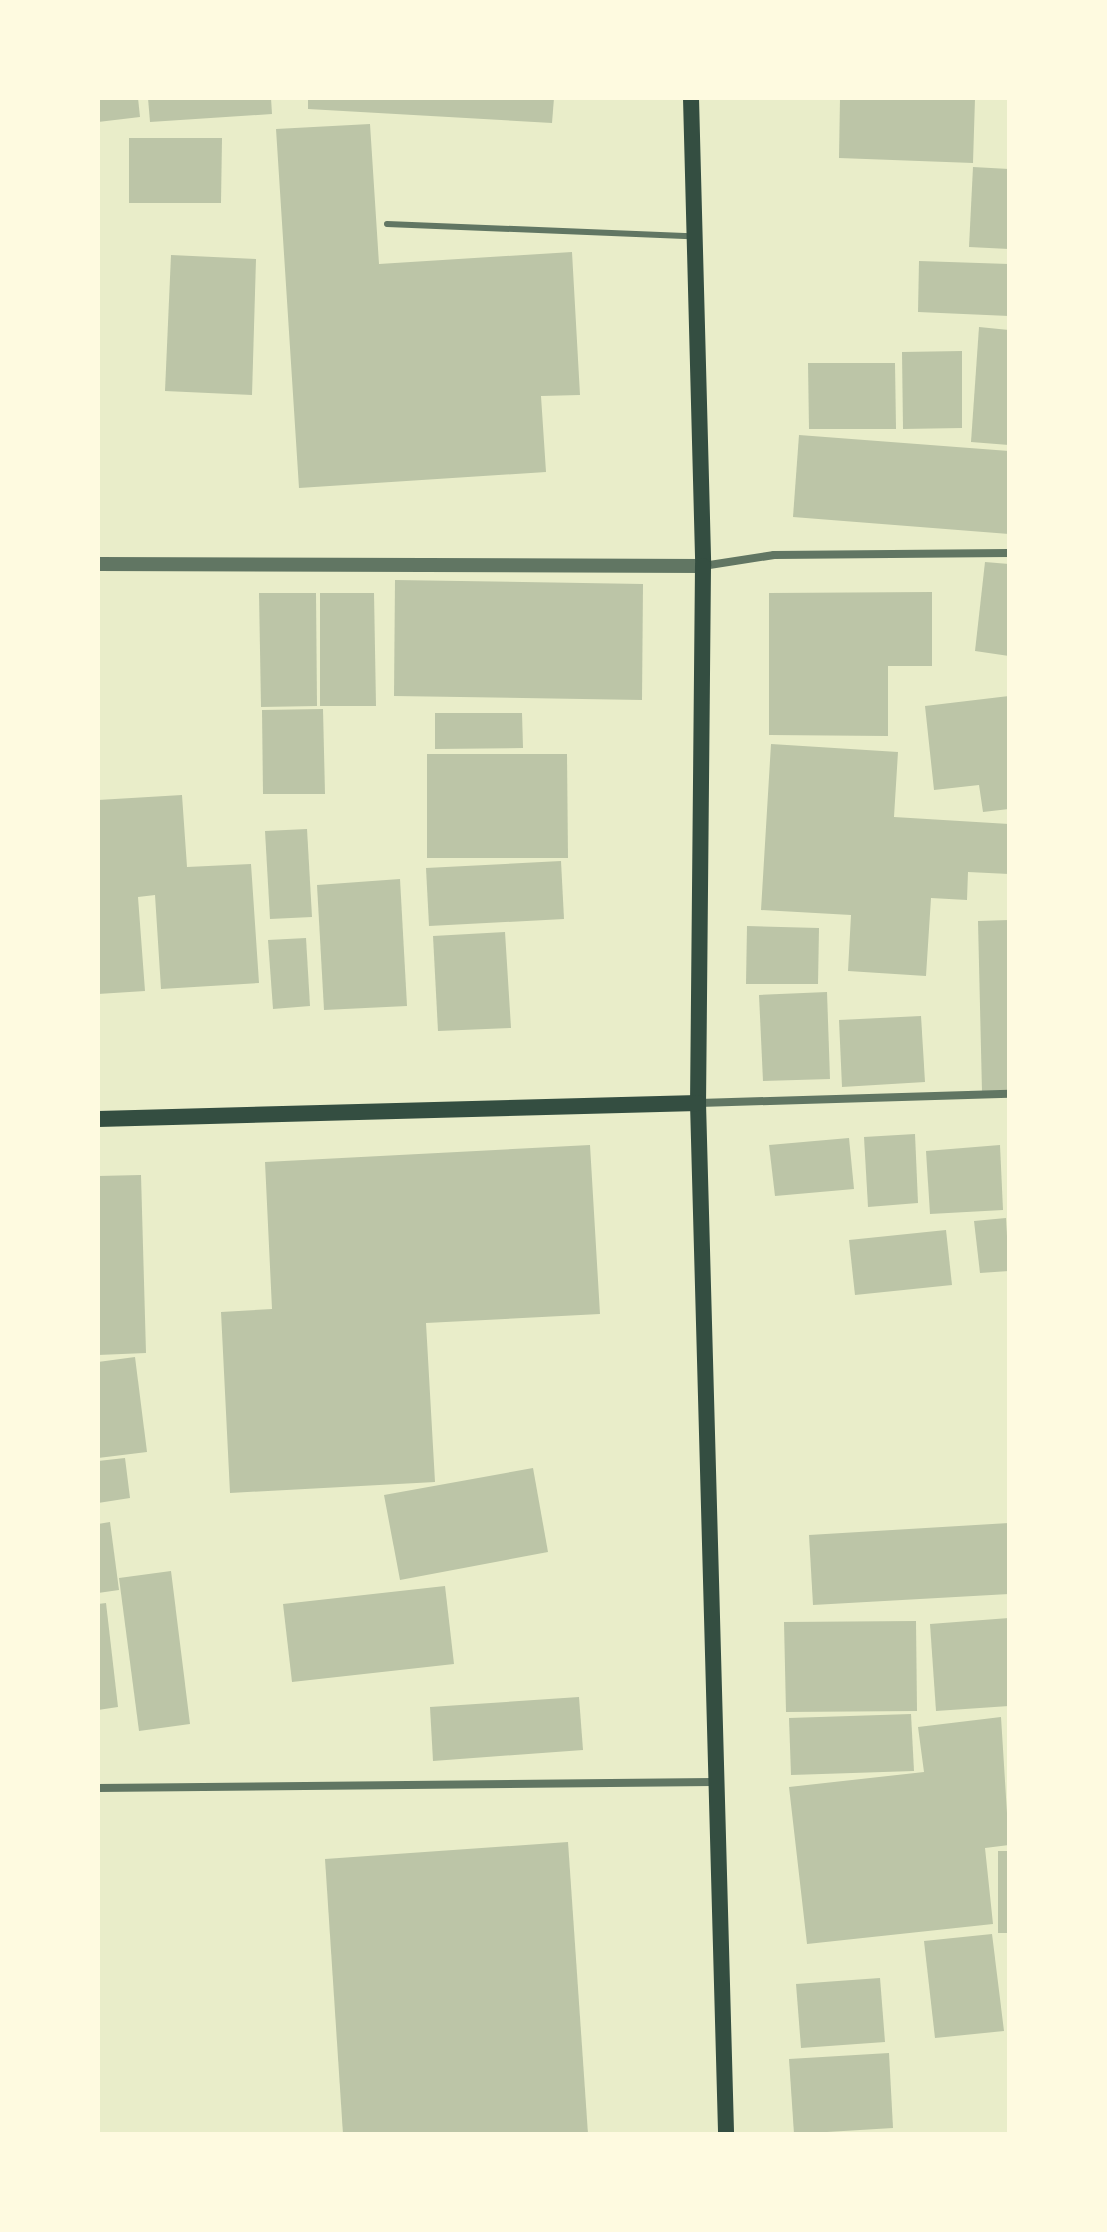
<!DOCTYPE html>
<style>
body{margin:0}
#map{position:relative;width:1107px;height:2232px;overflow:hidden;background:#e9edc9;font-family:"Nunito Sans",sans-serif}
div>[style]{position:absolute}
.building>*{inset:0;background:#bcc5a7}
.service>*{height:6px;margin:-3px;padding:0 3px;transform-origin:3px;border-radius:3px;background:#617663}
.minor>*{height:8px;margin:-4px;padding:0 4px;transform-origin:4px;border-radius:4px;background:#617663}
.tertiary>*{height:14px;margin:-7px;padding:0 7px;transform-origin:7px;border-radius:7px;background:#617663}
.secondary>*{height:16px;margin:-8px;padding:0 8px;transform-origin:8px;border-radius:8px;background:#344e41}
span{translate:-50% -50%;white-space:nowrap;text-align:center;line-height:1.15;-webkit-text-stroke:6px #fefae0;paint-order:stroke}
.frame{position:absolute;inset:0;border:100px solid #fefae0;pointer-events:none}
</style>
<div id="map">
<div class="building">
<div style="clip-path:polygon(98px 98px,138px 98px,140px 117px,98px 122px)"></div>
<div style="clip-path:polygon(148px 98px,271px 98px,272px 114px,150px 122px)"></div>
<div style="clip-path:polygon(308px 98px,554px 98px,552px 123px,308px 109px)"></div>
<div style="clip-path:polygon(840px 98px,975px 98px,973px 163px,839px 158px)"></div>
<div style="clip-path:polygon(370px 124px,379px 264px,572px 252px,580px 395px,541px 396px,546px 472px,299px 488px,276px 129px)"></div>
<div style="clip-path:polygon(129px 138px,222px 138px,221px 203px,129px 203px)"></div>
<div style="clip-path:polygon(973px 167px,1009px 169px,1009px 249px,969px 247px)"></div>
<div style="clip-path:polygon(171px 255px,256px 259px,252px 395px,165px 391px)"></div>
<div style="clip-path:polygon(919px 261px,1009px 264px,1009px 316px,918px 312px)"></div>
<div style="clip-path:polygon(979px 327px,1009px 330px,1009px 445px,971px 442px)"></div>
<div style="clip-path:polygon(962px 351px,962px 428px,903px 429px,902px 352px)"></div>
<div style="clip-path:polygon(808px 363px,895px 363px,896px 429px,809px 429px)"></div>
<div style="clip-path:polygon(799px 435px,1009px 451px,1009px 534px,793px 517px)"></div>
<div style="clip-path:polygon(985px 562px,1009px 564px,1009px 656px,975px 651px)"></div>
<div style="clip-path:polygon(395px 580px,643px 584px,642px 700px,394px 696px)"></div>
<div style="clip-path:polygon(932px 592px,932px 666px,888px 666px,888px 736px,769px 735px,769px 593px)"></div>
<div style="clip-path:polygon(259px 593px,316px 593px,317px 706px,261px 707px)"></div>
<div style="clip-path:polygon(320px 593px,374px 593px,376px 706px,320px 706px)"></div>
<div style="clip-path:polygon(1009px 696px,1009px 809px,983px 812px,979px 785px,934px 790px,925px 706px)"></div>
<div style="clip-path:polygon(323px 709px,325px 794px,263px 794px,262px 710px)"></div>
<div style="clip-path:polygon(435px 713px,522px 713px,523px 748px,435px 749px)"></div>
<div style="clip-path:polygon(771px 744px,898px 752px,894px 817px,1009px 824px,1009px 874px,968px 872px,967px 900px,931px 898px,926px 976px,848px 971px,851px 915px,761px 910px)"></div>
<div style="clip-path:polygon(427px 754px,567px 754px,568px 858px,427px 858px)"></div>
<div style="clip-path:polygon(182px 795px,187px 867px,251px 864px,259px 983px,161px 989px,155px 895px,138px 897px,145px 991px,98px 994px,98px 800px)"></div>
<div style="clip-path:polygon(307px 829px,312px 917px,270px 919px,265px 831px)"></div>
<div style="clip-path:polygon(561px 861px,564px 919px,429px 926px,426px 868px)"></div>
<div style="clip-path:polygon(400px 879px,407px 1006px,324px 1010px,317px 885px)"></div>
<div style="clip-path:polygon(1009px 920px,1009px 1092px,982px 1092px,978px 921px)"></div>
<div style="clip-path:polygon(747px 926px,819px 928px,818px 984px,746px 984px)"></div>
<div style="clip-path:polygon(505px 932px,511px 1028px,438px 1031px,433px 936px)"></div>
<div style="clip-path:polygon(306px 938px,310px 1006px,273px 1009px,268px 940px)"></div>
<div style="clip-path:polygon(827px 992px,830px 1079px,763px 1081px,759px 995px)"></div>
<div style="clip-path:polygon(921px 1016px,925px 1082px,842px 1087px,839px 1020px)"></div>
<div style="clip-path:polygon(915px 1134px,918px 1203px,868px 1207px,864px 1137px)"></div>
<div style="clip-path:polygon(849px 1138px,854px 1189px,775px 1196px,769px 1145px)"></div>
<div style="clip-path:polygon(590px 1145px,600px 1314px,426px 1323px,435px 1482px,230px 1493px,221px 1312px,272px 1309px,265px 1162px)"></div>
<div style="clip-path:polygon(1000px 1145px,1003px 1210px,930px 1214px,926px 1151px)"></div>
<div style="clip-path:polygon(141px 1175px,146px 1353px,98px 1355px,98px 1176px)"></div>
<div style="clip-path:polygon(1006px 1218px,1009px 1271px,980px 1273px,974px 1221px)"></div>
<div style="clip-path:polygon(946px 1230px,952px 1285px,855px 1295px,849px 1240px)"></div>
<div style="clip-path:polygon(135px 1357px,147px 1452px,98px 1458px,98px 1362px)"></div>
<div style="clip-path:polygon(125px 1458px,130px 1498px,98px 1503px,98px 1461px)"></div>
<div style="clip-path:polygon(533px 1468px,548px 1552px,400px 1580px,384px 1495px)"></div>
<div style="clip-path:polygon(110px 1522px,119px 1590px,98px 1593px,98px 1524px)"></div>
<div style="clip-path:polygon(1009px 1523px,1009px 1594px,813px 1605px,809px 1535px)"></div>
<div style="clip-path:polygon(171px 1571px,190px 1724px,139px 1731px,119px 1578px)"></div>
<div style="clip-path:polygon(445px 1586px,454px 1664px,292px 1682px,283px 1604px)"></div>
<div style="clip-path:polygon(106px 1603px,118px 1707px,98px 1710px,98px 1604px)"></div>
<div style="clip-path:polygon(1009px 1618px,1009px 1706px,936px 1711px,930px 1624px)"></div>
<div style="clip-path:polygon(916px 1621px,917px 1711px,786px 1712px,784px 1622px)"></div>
<div style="clip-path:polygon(579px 1697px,583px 1750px,433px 1761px,430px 1707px)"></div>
<div style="clip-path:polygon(911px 1714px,914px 1771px,791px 1775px,789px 1718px)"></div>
<div style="clip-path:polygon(1001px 1717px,1009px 1845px,985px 1848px,993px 1924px,807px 1944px,789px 1787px,924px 1772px,918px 1727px)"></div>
<div style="clip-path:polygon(568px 1842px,588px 2134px,343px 2134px,325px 1859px)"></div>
<div style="clip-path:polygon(998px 1851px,1009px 1851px,1009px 1933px,998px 1933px)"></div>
<div style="clip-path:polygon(992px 1934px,1004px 2031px,935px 2038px,924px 1941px)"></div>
<div style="clip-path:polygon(880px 1978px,885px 2042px,801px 2048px,796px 1984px)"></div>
<div style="clip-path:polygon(889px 2053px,893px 2128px,794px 2134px,789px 2059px)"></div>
</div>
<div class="service">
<div style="left:387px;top:224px;width:304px;rotate:2.3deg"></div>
</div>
<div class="minor">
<div style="left:703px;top:566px;width:72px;rotate:-8.8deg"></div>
<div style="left:774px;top:555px;width:235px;rotate:-0.5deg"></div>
<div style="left:699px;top:1103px;width:310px;rotate:-1.7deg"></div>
<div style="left:98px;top:1788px;width:615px;rotate:-0.56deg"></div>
</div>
<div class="tertiary">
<div style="left:98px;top:564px;width:605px;rotate:0.19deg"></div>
</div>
<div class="secondary">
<div style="left:691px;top:98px;width:468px;rotate:88.5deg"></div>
<div style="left:703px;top:566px;width:537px;rotate:90.53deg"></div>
<div style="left:698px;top:1103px;width:1031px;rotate:88.44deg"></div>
<div style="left:98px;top:1119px;width:600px;rotate:-1.53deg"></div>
</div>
<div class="frame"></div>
</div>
